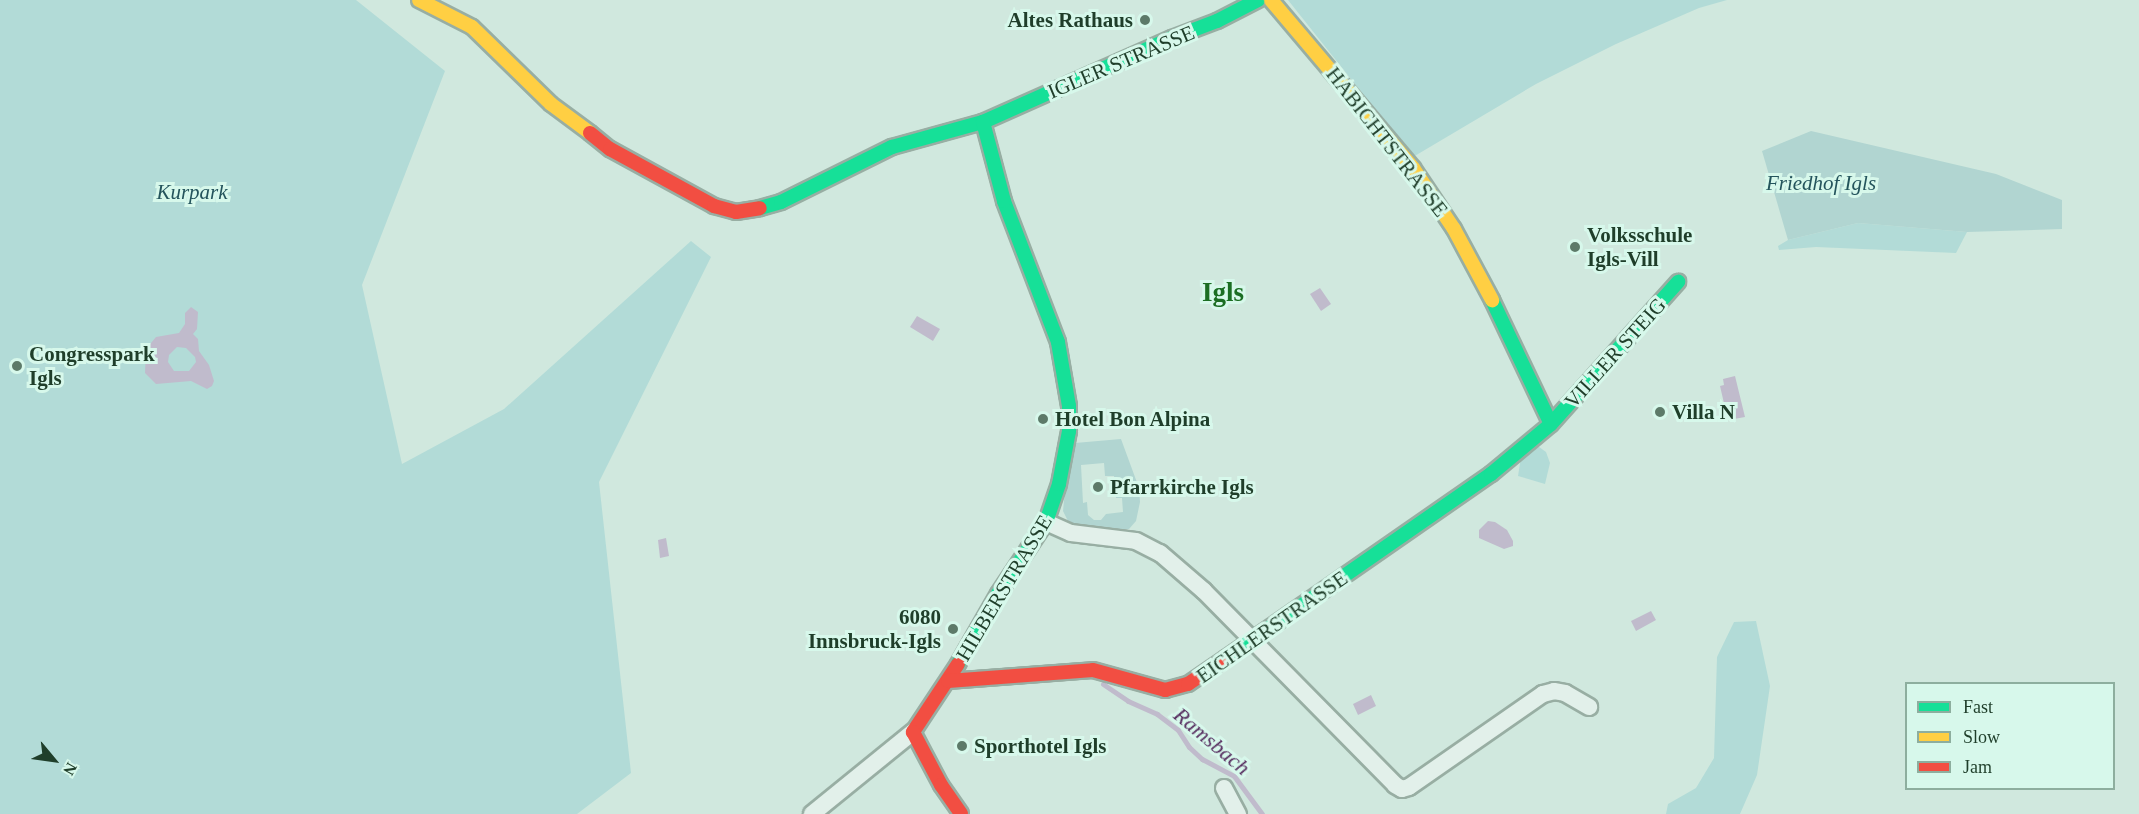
<!DOCTYPE html>
<style>
body{margin:0}
#map{position:relative;width:2139px;height:814px;overflow:hidden;background:#d0e8de;font-family:Georgia,serif}
div>[style]{position:absolute}
.green>*{inset:0;background:#b2dbd7}
.cemetery>*{inset:0;background:#b1d5d1}
.water>*{inset:0;background:#c0bbcc}
.stream>*{height:5px;margin:-2.5px;padding:0 2.5px;transform-origin:2.5px;border-radius:2.5px;background:#c0bbcc}
.roads{filter:drop-shadow(2px 0 #98aea3) drop-shadow(-2px 0 #98aea3) drop-shadow(0 2px #98aea3) drop-shadow(0 -2px #98aea3)}
.street>*{height:16px;margin:-8px;padding:0 8px;transform-origin:8px;border-radius:8px;background:#e2f0ea}
.fast>*{height:14px;margin:-7px;padding:0 7px;transform-origin:7px;border-radius:7px;background:#16e098}
.slow>*{height:14px;margin:-7px;padding:0 7px;transform-origin:7px;border-radius:7px;background:#ffcf43}
.jam>*{height:14px;margin:-7px;padding:0 7px;transform-origin:7px;border-radius:7px;background:#f24e42}
.dots>*{width:16px;height:16px;translate:-50% -50%;box-sizing:border-box;border:3px solid #d7f8eb;border-radius:50%}
span{translate:-50% -50%;white-space:nowrap;text-align:center;line-height:1.15;-webkit-text-stroke:6px #d7f8eb;paint-order:stroke}
.poi-label{font-size:21px;color:#1f3e2a;font-weight:700}
.right{translate:-100% -50%;text-align:right}
.left{translate:0 -50%;text-align:left}
.street-label{font-size:21px;color:#1f3e2a}
.park-label{font-size:21px;color:#24545c;font-style:italic}
.water-label{font-size:22px;color:#562d5f;font-style:italic}
.district-label{font-size:27px;color:#1b6e23;font-weight:700}
.legend{position:absolute;left:1905px;top:682px;width:210px;height:108px;box-sizing:border-box;background:#d7f8eb;border:2px solid #8dae9e;margin:0;padding:8px 10px;list-style:none;font-size:18px;color:#1f3e2a}
.legend li{display:flex;align-items:center;gap:12px;height:30px}
.legend b{width:30px;border:2px solid #8dae9e}
.north{position:absolute;left:24px;top:730px;width:60px;height:60px;-webkit-text-stroke:4px #d7f8eb;paint-order:stroke;rotate:119deg;font-size:16px;font-weight:700;line-height:24px;text-align:center;color:#1f3e2a}
.north::after{content:'';display:block;margin:auto;width:21px;height:27px;background:#1f3e2a;clip-path:polygon(50% 0,100% 100%,50% 72%,0 100%)}
</style>
<div id="map">
<div class="green">
<div style="clip-path:polygon(0 0,356px 0,445px 71px,362px 285px,402px 464px,504px 409px,691px 241px,711px 257px,599px 482px,631px 773px,577px 814px,0 814px)"></div>
<div style="clip-path:polygon(1288px 0,1727px 0,1699px 8px,1616px 44px,1536px 84px,1413px 157px)"></div>
<div style="clip-path:polygon(1858px 223px,1967px 232px,1956px 253px,1816px 247px,1779px 250px,1778px 246px,1788px 240px)"></div>
<div style="clip-path:polygon(1535px 444px,1546px 452px,1550px 463px,1545px 484px,1518px 476px,1521px 457px)"></div>
<div style="clip-path:polygon(1756px 621px,1770px 686px,1757px 775px,1740px 814px,1666px 814px,1668px 804px,1696px 788px,1714px 758px,1717px 657px,1734px 622px)"></div>
</div>
<div class="cemetery">
<div style="clip-path:polygon(1811px 131px,1996px 174px,2062px 200px,2062px 229px,1967px 232px,1858px 223px,1788px 240px,1762px 151px)"></div>
<div style="clip-path:polygon(evenodd,1121px 439px,1139px 488px,1140px 502px,1136px 521px,1129px 529px,1106px 531px,1070px 525px,1063px 511px,1066px 479px,1075px 443px,1121px 439px,1104px 463px,1105px 476px,1114px 476px,1116px 498px,1122px 498px,1123px 512px,1106px 514px,1101px 520px,1094px 520px,1088px 515px,1087px 502px,1083px 503px,1081px 465px,1104px 463px)"></div>
</div>
<div class="water">
<div style="clip-path:polygon(1320px 288px,1331px 304px,1321px 311px,1310px 294px)"></div>
<div style="clip-path:polygon(evenodd,191px 307px,198px 312px,197px 329px,193px 334px,198px 339px,199px 351px,209px 365px,214px 381px,212px 386px,207px 389px,191px 381px,156px 384px,145px 373px,146px 349px,156px 337px,179px 333px,185px 324px,185px 313px,191px 307px,177px 347px,186px 348px,195px 357px,196px 362px,189px 371px,174px 371px,168px 362px,169px 355px,177px 347px)"></div>
<div style="clip-path:polygon(917px 316px,940px 329px,933px 341px,910px 327px)"></div>
<div style="clip-path:polygon(1735px 376px,1745px 417px,1734px 419px,1731px 411px,1726px 412px,1720px 386px,1724px 385px,1723px 379px)"></div>
<div style="clip-path:polygon(1488px 521px,1495px 522px,1507px 530px,1513px 541px,1513px 546px,1504px 549px,1479px 538px,1479px 530px)"></div>
<div style="clip-path:polygon(666px 538px,669px 556px,660px 558px,658px 540px)"></div>
<div style="clip-path:polygon(1651px 611px,1656px 620px,1636px 631px,1631px 621px)"></div>
<div style="clip-path:polygon(1371px 695px,1376px 706px,1358px 715px,1353px 704px)"></div>
</div>
<div class="stream">
<div style="left:1103px;top:684px;width:30px;rotate:34deg"></div>
<div style="left:1128px;top:701px;width:32px;rotate:24deg"></div>
<div style="left:1157px;top:714px;width:26px;rotate:37deg"></div>
<div style="left:1178px;top:730px;width:20px;rotate:57deg"></div>
<div style="left:1189px;top:747px;width:18px;rotate:43deg"></div>
<div style="left:1202px;top:759px;width:36px;rotate:28deg"></div>
<div style="left:1234px;top:776px;width:47px;rotate:53.6deg"></div>
</div>
<div class="roads">
<div class="street">
<div style="left:1046px;top:522px;width:27px;rotate:24deg"></div>
<div style="left:1071px;top:533px;width:65px;rotate:7deg"></div>
<div style="left:1136px;top:541px;width:27px;rotate:27deg"></div>
<div style="left:1160px;top:553px;width:58px;rotate:40.8deg"></div>
<div style="left:1204px;top:591px;width:272px;rotate:45.4deg"></div>
<div style="left:1395px;top:785px;width:8px;rotate:30deg"></div>
<div style="left:1402px;top:789px;width:7px;rotate:-16deg"></div>
<div style="left:1409px;top:787px;width:163px;rotate:-34.8deg"></div>
<div style="left:1543px;top:694px;width:11px;rotate:-15deg"></div>
<div style="left:1554px;top:691px;width:11px;rotate:10deg"></div>
<div style="left:1565px;top:693px;width:28px;rotate:30deg"></div>
<div style="left:1224px;top:788px;width:30px;rotate:62deg"></div>
<div style="left:812px;top:814px;width:130px;rotate:-39.1deg"></div>
</div>
<div class="fast">
<div style="left:760px;top:208px;width:22px;rotate:-16deg"></div>
<div style="left:781px;top:202px;width:124px;rotate:-26.4deg"></div>
<div style="left:892px;top:147px;width:94px;rotate:-15.4deg"></div>
<div style="left:983px;top:122px;width:207px;rotate:-24deg"></div>
<div style="left:1172px;top:38px;width:48px;rotate:-20.7deg"></div>
<div style="left:1217px;top:21px;width:46px;rotate:-27.1deg"></div>
<div style="left:1492px;top:300px;width:137px;rotate:64.6deg"></div>
<div style="left:1226px;top:658px;width:323px;rotate:-34.8deg"></div>
<div style="left:1491px;top:474px;width:78px;rotate:-39.8deg"></div>
<div style="left:1551px;top:424px;width:191px;rotate:-48.2deg"></div>
<div style="left:958px;top:664px;width:81px;rotate:-60.3deg"></div>
<div style="left:998px;top:594px;width:87px;rotate:-56.3deg"></div>
<div style="left:1046px;top:522px;width:40px;rotate:-71.1deg"></div>
<div style="left:1059px;top:484px;width:54px;rotate:-79.3deg"></div>
<div style="left:1069px;top:431px;width:25px;rotate:-90deg"></div>
<div style="left:1069px;top:406px;width:65px;rotate:-99.8deg"></div>
<div style="left:1058px;top:342px;width:151px;rotate:-111deg"></div>
<div style="left:1004px;top:201px;width:82px;rotate:-104.9deg"></div>
</div>
<div class="slow">
<div style="left:419px;top:0;width:59px;rotate:27deg"></div>
<div style="left:472px;top:27px;width:110px;rotate:44.3deg"></div>
<div style="left:551px;top:104px;width:49px;rotate:36.6deg"></div>
<div style="left:1271px;top:0;width:220px;rotate:49.8deg"></div>
<div style="left:1413px;top:168px;width:73px;rotate:56.1deg"></div>
<div style="left:1454px;top:229px;width:81px;rotate:61.8deg"></div>
</div>
<div class="jam">
<div style="left:590px;top:133px;width:26px;rotate:39deg"></div>
<div style="left:610px;top:149px;width:119px;rotate:28.7deg"></div>
<div style="left:714px;top:206px;width:23px;rotate:15deg"></div>
<div style="left:736px;top:212px;width:24px;rotate:-9deg"></div>
<div style="left:958px;top:664px;width:82px;rotate:123.5deg"></div>
<div style="left:913px;top:732px;width:60px;rotate:62.2deg"></div>
<div style="left:941px;top:785px;width:35px;rotate:55deg"></div>
<div style="left:948px;top:681px;width:145px;rotate:-4.3deg"></div>
<div style="left:1093px;top:670px;width:75px;rotate:15.5deg"></div>
<div style="left:1165px;top:690px;width:24px;rotate:-15deg"></div>
<div style="left:1188px;top:684px;width:46px;rotate:-34.4deg"></div>
</div>
</div>
<div class="dots">
<div style="left:1145px;top:20px;background:#5d7a69"></div>
<div style="left:1575px;top:247px;background:#5d7a69"></div>
<div style="left:17px;top:366px;background:#5d7a69"></div>
<div style="left:1660px;top:412px;background:#5d7a69"></div>
<div style="left:1043px;top:419px;background:#5d7a69"></div>
<div style="left:1098px;top:487px;background:#5d7a69"></div>
<div style="left:953px;top:629px;background:#5d7a69"></div>
<div style="left:962px;top:746px;background:#5d7a69"></div>
</div>
<div class="poi-label">
<span class="right" style="left:1133px;top:20px">Altes Rathaus</span>
<span class="left" style="left:1587px;top:247px">Volksschule<br>Igls-Vill</span>
<span class="left" style="left:29px;top:366px">Congresspark<br>Igls</span>
<span class="left" style="left:1672px;top:412px">Villa N</span>
<span class="left" style="left:1055px;top:419px">Hotel Bon Alpina</span>
<span class="left" style="left:1110px;top:487px">Pfarrkirche Igls</span>
<span class="right" style="left:941px;top:629px">6080<br>Innsbruck-Igls</span>
<span class="left" style="left:974px;top:746px">Sporthotel Igls</span>
</div>
<div class="street-label">
<span style="left:1121px;top:62px;rotate:-23deg">IGLER STRASSE</span>
<span style="left:1387px;top:142px;rotate:52deg">HABICHTSTRASSE</span>
<span style="left:1615px;top:353px;rotate:-48deg">VILLER STEIG</span>
<span style="left:1004px;top:588px;rotate:-59deg">HILBERSTRASSE</span>
<span style="left:1272px;top:627px;rotate:-35deg">EICHLERSTRASSE</span>
</div>
<div class="park-label">
<span style="left:1821px;top:183px">Friedhof Igls</span>
<span style="left:192px;top:192px">Kurpark</span>
</div>
<div class="water-label">
<span style="left:1212px;top:741px;rotate:40deg">Ramsbach</span>
</div>
<div class="district-label">
<span style="left:1223px;top:293px">Igls</span>
</div>
<ul class="legend">
<li><b style="height:8px;background:#16e098"></b>Fast</li>
<li><b style="height:8px;background:#ffcf43"></b>Slow</li>
<li><b style="height:8px;background:#f24e42"></b>Jam</li>
</ul>
<div class="north">N</div>
</div>
